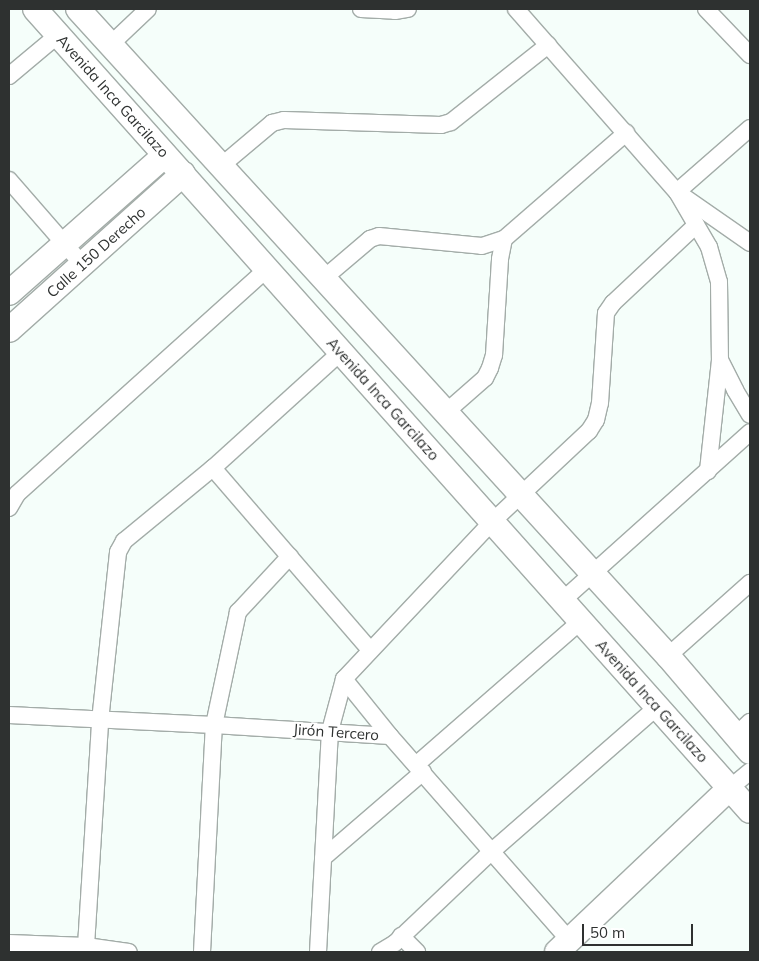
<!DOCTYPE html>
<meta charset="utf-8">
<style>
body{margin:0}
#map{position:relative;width:759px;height:961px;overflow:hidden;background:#f5fefa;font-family:Mulish,sans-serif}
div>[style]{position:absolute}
.roads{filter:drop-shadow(1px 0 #a3aca8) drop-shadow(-1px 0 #a3aca8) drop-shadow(0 1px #a3aca8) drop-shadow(0 -1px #a3aca8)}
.street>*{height:16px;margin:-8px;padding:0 8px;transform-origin:8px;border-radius:8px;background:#fff}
.secondary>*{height:24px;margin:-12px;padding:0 12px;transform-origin:12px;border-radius:12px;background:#fff}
span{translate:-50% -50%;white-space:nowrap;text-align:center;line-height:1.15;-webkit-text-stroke:4px #fff;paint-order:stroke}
.street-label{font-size:15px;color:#2e3130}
.frame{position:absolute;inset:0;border:10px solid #2e3130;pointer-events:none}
.scale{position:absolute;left:582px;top:924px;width:111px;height:22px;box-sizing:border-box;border:2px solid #2e3130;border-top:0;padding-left:6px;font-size:15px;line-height:18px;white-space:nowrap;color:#2e3130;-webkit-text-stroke:4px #fff;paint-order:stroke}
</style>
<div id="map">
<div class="roads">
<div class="street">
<div style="left:361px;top:9px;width:34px;rotate:3deg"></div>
<div style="left:395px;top:11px;width:13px;rotate:-9deg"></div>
<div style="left:516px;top:9px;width:244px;rotate:48.7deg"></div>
<div style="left:677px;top:192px;width:64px;rotate:59.8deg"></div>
<div style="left:709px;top:247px;width:36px;rotate:74deg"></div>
<div style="left:719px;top:282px;width:78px;rotate:89.3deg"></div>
<div style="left:720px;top:360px;width:112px;rotate:96.2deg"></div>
<div style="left:706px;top:9px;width:64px;rotate:46.3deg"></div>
<div style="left:110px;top:45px;width:52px;rotate:-43.5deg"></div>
<div style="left:9px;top:76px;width:64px;rotate:-39.9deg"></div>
<div style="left:750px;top:128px;width:97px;rotate:138.8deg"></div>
<div style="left:677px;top:192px;width:89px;rotate:34.9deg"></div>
<div style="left:221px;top:166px;width:67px;rotate:-40.1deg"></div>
<div style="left:272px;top:123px;width:12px;rotate:-14deg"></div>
<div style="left:284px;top:120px;width:157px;rotate:1.8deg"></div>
<div style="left:441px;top:125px;width:10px;rotate:-17deg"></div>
<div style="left:451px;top:122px;width:124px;rotate:-38.4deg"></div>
<div style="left:9px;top:180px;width:111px;rotate:49deg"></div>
<div style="left:323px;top:279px;width:62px;rotate:-40.4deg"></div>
<div style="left:370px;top:239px;width:9px;rotate:-18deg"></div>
<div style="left:379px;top:236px;width:103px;rotate:5.5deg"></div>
<div style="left:482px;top:246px;width:23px;rotate:-18deg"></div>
<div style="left:720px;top:360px;width:34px;rotate:63deg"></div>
<div style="left:735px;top:390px;width:29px;rotate:59deg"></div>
<div style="left:445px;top:413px;width:53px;rotate:-41.2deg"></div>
<div style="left:485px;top:378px;width:11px;rotate:-63deg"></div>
<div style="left:490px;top:368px;width:14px;rotate:-73deg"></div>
<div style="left:494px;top:355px;width:96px;rotate:-86.4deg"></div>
<div style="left:500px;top:259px;width:20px;rotate:-79deg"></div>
<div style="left:504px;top:239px;width:162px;rotate:-41deg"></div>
<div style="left:213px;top:468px;width:240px;rotate:49.2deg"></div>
<div style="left:9px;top:508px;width:16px;rotate:-60deg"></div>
<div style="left:17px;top:494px;width:336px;rotate:-42deg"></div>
<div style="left:563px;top:600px;width:251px;rotate:-41.9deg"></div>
<div style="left:668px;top:656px;width:110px;rotate:-41.7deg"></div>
<div style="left:344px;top:679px;width:73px;rotate:51.1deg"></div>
<div style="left:9px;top:715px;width:205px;rotate:2.8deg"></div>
<div style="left:214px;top:725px;width:176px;rotate:3.6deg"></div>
<div style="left:390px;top:736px;width:273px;rotate:48.7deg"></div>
<div style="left:737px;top:734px;width:18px;rotate:-43deg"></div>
<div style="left:417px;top:764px;width:218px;rotate:-41.1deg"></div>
<div style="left:730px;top:788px;width:26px;rotate:-40deg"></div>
<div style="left:323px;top:858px;width:132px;rotate:-40.7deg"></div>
<div style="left:401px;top:936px;width:23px;rotate:45deg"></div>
<div style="left:9px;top:943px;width:77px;rotate:2.2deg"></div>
<div style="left:86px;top:946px;width:43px;rotate:7.9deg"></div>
<div style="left:86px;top:946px;width:225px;rotate:-86.4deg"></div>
<div style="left:100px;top:721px;width:170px;rotate:-83.9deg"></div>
<div style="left:118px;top:552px;width:13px;rotate:-61deg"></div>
<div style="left:124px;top:541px;width:115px;rotate:-39.4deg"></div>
<div style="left:213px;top:468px;width:173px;rotate:-42.2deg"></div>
<div style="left:202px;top:952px;width:227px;rotate:-87deg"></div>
<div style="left:214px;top:725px;width:116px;rotate:-78deg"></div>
<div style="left:238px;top:612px;width:76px;rotate:-47.1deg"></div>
<div style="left:318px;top:952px;width:221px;rotate:-86.9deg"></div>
<div style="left:330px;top:731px;width:54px;rotate:-74.9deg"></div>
<div style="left:344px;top:679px;width:217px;rotate:-46.7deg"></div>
<div style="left:493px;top:521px;width:132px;rotate:-43.2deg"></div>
<div style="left:589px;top:431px;width:13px;rotate:-58deg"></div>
<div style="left:596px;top:420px;width:17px;rotate:-77deg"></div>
<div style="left:600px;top:403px;width:90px;rotate:-86.2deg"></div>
<div style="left:606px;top:313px;width:12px;rotate:-55deg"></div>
<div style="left:613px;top:303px;width:114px;rotate:-43.2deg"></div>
<div style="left:380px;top:952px;width:17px;rotate:-31deg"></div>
<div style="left:395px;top:943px;width:134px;rotate:-43.5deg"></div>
<div style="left:492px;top:851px;width:219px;rotate:-41.1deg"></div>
</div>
<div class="secondary">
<div style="left:35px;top:9px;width:1074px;rotate:48.28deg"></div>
<div style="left:78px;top:9px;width:876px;rotate:47.64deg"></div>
<div style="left:668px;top:656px;width:126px;rotate:49.5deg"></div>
<div style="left:9px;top:293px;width:208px;rotate:-41.5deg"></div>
<div style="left:9px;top:330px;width:234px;rotate:-41.9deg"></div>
<div style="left:557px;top:952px;width:238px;rotate:-43.5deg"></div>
</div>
</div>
<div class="street-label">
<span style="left:113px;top:96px;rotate:48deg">Avenida Inca Garcilazo</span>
<span style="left:96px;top:252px;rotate:-42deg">Calle 150 Derecho</span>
<span style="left:383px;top:399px;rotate:48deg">Avenida Inca Garcilazo</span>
<span style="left:652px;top:701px;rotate:48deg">Avenida Inca Garcilazo</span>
<span style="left:336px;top:732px;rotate:4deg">Jirón Tercero</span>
</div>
<div class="frame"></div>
<div class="scale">50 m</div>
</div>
